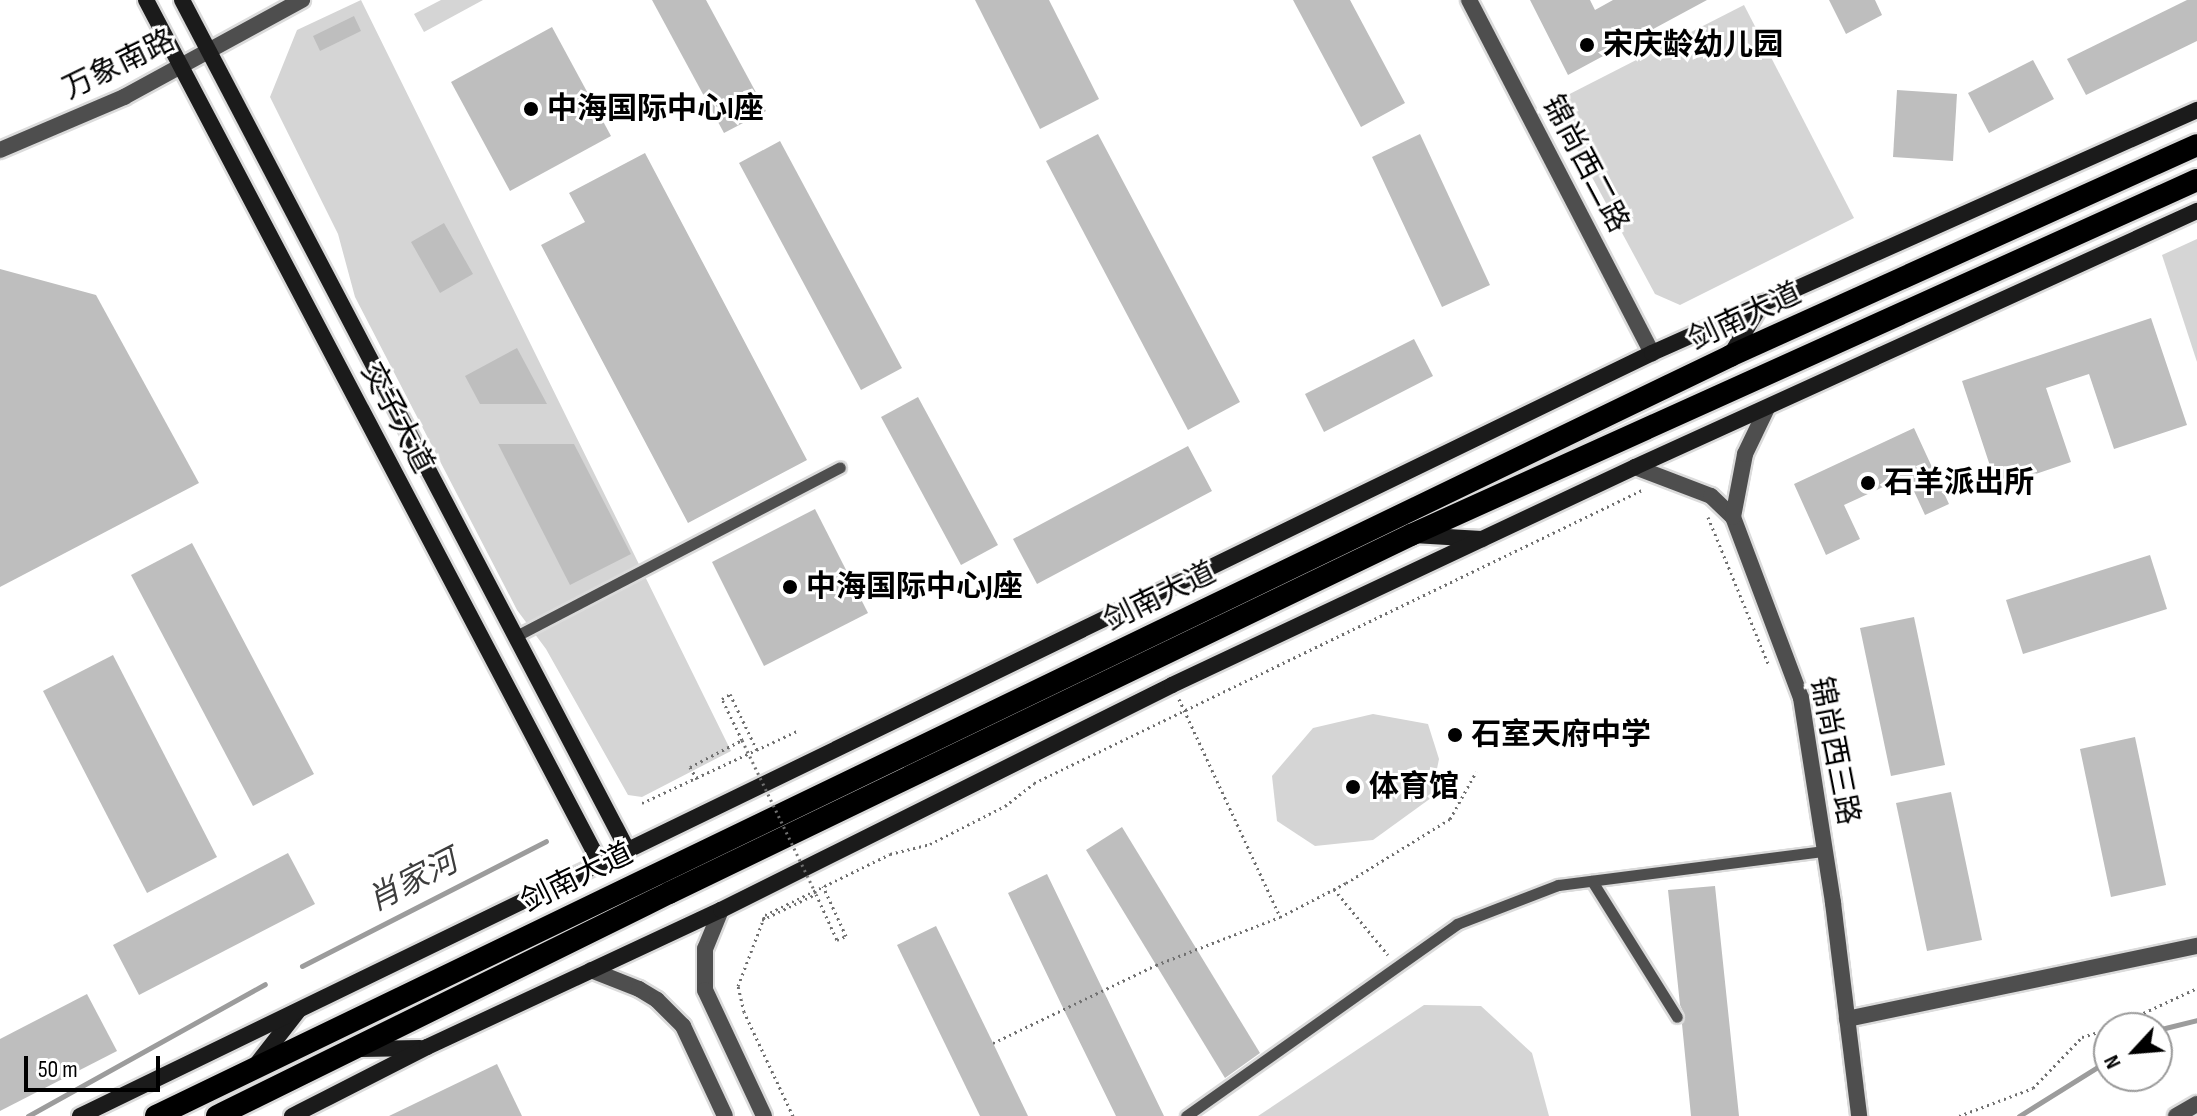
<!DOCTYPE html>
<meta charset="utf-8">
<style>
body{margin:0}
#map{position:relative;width:2197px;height:1116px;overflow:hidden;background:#fff;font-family:"Sofia Sans Condensed","Noto Sans SC",sans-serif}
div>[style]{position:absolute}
.green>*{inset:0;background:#d5d5d5}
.stream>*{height:5px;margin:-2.5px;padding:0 2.5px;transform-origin:2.5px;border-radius:2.5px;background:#9c9c9c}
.building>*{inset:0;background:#bebebe}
.path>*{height:3px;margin-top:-1.5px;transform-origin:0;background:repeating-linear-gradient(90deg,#707070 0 2px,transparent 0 6px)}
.roads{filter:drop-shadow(2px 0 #dbdbdb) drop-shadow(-2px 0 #dbdbdb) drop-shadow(0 2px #dbdbdb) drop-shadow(0 -2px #dbdbdb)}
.service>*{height:11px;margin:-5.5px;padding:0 5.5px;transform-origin:5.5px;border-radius:5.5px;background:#4e4e4e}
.minor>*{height:16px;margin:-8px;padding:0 8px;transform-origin:8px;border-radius:8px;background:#4e4e4e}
.tertiary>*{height:16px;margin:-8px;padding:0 8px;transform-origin:8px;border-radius:8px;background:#4e4e4e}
.secondary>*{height:16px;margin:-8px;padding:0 8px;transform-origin:8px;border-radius:8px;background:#1b1b1b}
.trunk>*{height:22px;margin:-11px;padding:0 11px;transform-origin:11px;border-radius:11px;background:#000}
.path-bridge>*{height:3px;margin-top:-1.5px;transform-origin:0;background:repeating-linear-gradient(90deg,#707070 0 2px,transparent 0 6px)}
.dots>*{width:22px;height:22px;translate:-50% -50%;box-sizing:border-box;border:4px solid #fff;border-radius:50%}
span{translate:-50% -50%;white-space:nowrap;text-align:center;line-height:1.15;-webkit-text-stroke:6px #fff;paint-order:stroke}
.poi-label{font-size:30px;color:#000;font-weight:700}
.left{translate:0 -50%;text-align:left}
.street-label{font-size:30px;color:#000}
.water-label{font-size:32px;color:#3d3d3d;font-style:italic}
.north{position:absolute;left:2093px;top:1012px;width:80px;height:80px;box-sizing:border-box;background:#fff;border:2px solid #999;border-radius:50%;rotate:244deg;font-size:22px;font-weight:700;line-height:32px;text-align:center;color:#000}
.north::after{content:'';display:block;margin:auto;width:28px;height:36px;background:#000;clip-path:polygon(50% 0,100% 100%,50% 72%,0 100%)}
.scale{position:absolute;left:24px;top:1056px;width:136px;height:36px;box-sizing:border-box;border:4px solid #000;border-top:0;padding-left:10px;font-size:24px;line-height:28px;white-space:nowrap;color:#000;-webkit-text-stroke:6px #fff;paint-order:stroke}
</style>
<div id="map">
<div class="green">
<div style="clip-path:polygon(361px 0,731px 751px,642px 797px,628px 795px,546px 649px,517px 610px,355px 297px,338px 234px,270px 97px,297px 30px)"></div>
<div style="clip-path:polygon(441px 0,483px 0,424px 32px,414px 14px)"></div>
<div style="clip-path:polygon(1744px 5px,1854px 218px,1680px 305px,1655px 294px,1552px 103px)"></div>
<div style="clip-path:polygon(2197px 239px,2197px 362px,2162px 255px)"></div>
<div style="clip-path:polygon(1373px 714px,1428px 724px,1439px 759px,1431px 798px,1373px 840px,1315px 846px,1277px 821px,1272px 776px,1313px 728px)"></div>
<div style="clip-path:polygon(1424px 1005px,1481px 1006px,1532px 1053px,1549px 1116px,1258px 1116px)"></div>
</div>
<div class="stream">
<div style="left:302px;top:966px;width:274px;rotate:-27.1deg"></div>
<div style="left:2157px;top:1030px;width:41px;rotate:-14deg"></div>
<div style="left:28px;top:1116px;width:271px;rotate:-29.1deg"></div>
<div style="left:2019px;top:1116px;width:106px;rotate:-31.9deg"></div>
</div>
<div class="building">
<div style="clip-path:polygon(652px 0,706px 0,766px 111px,724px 133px)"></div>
<div style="clip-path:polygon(975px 0,1049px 0,1099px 99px,1040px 129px)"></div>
<div style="clip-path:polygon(1293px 0,1350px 0,1405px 103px,1361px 127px)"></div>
<div style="clip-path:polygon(1530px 0,1590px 0,1595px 10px,1613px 0,1707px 0,1568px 75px)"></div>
<div style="clip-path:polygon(1829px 0,1875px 0,1882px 15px,1846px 34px)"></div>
<div style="clip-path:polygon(2187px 0,2197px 0,2197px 41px,2086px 95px,2067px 59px)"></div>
<div style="clip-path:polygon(354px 16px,361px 31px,320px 51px,313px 36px)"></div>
<div style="clip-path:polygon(552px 27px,611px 136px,510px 191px,451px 82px)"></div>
<div style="clip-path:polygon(2033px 60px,2054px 99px,1989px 133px,1968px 93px)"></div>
<div style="clip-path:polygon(1897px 90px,1957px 94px,1953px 161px,1893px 157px)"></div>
<div style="clip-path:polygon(1098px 134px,1240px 402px,1188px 430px,1046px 161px)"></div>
<div style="clip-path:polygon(1420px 134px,1490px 285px,1442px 307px,1372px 157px)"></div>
<div style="clip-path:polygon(780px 141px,902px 368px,861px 390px,739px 163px)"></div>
<div style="clip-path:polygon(645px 153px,807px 460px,688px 523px,541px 245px,585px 222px,569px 193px)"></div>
<div style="clip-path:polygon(444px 223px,473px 274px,440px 293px,411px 242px)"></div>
<div style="clip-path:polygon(0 269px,96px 295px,199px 483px,0 587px)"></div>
<div style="clip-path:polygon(2151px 318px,2187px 425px,2114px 449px,2089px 374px,2046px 388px,2071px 462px,1997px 487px,1962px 381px)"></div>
<div style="clip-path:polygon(1414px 339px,1433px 376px,1324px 432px,1305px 394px)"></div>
<div style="clip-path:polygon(517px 348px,547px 404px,480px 404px,465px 376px)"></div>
<div style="clip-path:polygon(918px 397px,998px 545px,961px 565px,881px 417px)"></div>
<div style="clip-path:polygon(1914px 428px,1949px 504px,1925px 515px,1907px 476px,1844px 505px,1860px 539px,1826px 555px,1794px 484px)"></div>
<div style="clip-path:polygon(498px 444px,574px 444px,631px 554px,570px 585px)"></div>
<div style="clip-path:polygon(1188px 446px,1212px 491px,1037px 584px,1013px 539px)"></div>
<div style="clip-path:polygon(815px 509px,868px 613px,764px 666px,712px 562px)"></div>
<div style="clip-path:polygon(192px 543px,314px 774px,253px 806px,131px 575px)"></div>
<div style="clip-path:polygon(2150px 555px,2167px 609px,2023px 654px,2006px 600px)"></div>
<div style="clip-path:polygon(1914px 617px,1945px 765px,1891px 776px,1860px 628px)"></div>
<div style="clip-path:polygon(113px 655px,217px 857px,147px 893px,43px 691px)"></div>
<div style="clip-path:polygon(2135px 737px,2166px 885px,2111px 897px,2080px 749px)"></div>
<div style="clip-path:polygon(1951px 792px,1982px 940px,1927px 951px,1896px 803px)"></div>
<div style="clip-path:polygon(1122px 827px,1260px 1053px,1225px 1078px,1086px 850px)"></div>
<div style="clip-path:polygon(288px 853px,315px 904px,139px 995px,113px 945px)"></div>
<div style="clip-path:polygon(1047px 874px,1103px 990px,1164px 1116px,1116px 1116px,1064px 1010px,1008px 893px)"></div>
<div style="clip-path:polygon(1715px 886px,1739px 1116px,1691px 1116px,1682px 1024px,1685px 1016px,1680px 1005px,1668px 890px)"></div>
<div style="clip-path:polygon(936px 926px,993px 1043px,1028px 1116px,980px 1116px,897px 945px)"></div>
<div style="clip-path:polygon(87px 994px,117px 1051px,0 1111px,0 1039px)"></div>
<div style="clip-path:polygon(497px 1064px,522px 1116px,389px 1116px)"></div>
</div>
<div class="path">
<div style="left:1708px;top:517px;width:161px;rotate:67.7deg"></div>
<div style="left:1179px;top:699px;width:240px;rotate:65.1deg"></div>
<div style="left:697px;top:779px;width:14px;rotate:-120deg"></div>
<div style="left:690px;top:767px;width:59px;rotate:-27.4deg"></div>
<div style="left:742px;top:740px;width:46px;rotate:-116deg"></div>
<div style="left:722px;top:699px;width:9px;rotate:-32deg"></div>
<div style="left:730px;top:694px;width:62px;rotate:64.3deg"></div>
<div style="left:642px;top:803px;width:173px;rotate:-24.9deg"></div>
<div style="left:1334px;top:889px;width:85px;rotate:50.7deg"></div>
<div style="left:762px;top:920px;width:60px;rotate:-25.7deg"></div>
<div style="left:816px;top:894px;width:51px;rotate:65.5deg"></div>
<div style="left:837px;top:940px;width:10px;rotate:-24deg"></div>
<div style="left:846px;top:936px;width:55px;rotate:-114.7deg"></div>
<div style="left:2111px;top:1028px;width:95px;rotate:-24.9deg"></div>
<div style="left:993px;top:1043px;width:181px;rotate:-25.6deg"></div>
<div style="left:1156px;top:965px;width:133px;rotate:-21.2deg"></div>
<div style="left:1280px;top:917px;width:74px;rotate:-27.3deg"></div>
<div style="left:1346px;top:883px;width:122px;rotate:-31.6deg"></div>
<div style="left:1450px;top:819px;width:54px;rotate:-61deg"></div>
<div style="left:793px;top:1116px;width:115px;rotate:-115.2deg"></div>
<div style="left:744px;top:1012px;width:27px;rotate:-103deg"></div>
<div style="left:738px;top:986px;width:76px;rotate:-69.2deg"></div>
<div style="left:765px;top:915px;width:139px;rotate:-26deg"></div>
<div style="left:890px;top:854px;width:41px;rotate:-14deg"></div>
<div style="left:930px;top:844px;width:84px;rotate:-26.9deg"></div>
<div style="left:1005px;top:806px;width:37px;rotate:-38deg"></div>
<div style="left:1034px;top:783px;width:677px;rotate:-25.73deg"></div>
<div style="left:1959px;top:1116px;width:79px;rotate:-20.7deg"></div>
<div style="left:2033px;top:1088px;width:71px;rotate:-46.1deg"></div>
<div style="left:2082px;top:1037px;width:28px;rotate:-17deg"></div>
</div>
<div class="roads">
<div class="service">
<div style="left:516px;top:636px;width:365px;rotate:-27.5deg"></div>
<div style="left:1592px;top:881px;width:160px;rotate:58deg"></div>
<div style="left:1186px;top:1116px;width:332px;rotate:-35.3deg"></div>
<div style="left:1457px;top:924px;width:108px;rotate:-21.1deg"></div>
<div style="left:1558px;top:885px;width:269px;rotate:-7.3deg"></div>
</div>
<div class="minor">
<div style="left:1635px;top:467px;width:81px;rotate:20.9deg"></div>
<div style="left:1711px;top:496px;width:30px;rotate:44deg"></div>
<div style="left:1733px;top:517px;width:193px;rotate:69.4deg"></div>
<div style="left:1801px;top:698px;width:207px;rotate:81.1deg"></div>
<div style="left:1833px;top:903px;width:215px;rotate:83deg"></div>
<div style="left:1733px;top:517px;width:64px;rotate:-79.2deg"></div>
<div style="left:1745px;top:454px;width:51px;rotate:-64.4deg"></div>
<div style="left:1847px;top:1019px;width:358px;rotate:-11.8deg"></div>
<div style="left:2176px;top:1116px;width:24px;rotate:-30deg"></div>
</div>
<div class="tertiary">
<div style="left:1469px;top:0;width:398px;rotate:62.6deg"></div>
<div style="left:0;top:150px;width:135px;rotate:-23.1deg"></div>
<div style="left:124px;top:97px;width:203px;rotate:-28.6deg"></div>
<div style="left:721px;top:910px;width:42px;rotate:112.3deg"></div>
<div style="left:705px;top:949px;width:41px;rotate:90deg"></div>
<div style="left:705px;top:990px;width:139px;rotate:64.9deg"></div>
<div style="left:591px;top:970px;width:52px;rotate:21.6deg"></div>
<div style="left:639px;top:989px;width:21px;rotate:31deg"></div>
<div style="left:657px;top:1000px;width:37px;rotate:45deg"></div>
<div style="left:683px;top:1026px;width:99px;rotate:65deg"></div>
</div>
<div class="secondary">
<div style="left:146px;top:0;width:975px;rotate:62.25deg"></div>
<div style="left:182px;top:0;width:959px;rotate:62.34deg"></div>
<div style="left:1730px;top:356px;width:62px;rotate:-58.9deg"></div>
<div style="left:1413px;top:535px;width:69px;rotate:3.3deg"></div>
<div style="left:360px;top:1049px;width:60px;rotate:-1deg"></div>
<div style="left:256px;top:1065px;width:68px;rotate:-52.1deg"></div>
<div style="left:80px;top:1116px;width:1747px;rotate:-25.89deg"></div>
<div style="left:1652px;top:353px;width:597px;rotate:-24.03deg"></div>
<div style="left:292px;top:1116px;width:152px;rotate:-27.1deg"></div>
<div style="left:427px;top:1047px;width:324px;rotate:-25deg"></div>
<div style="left:721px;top:910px;width:504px;rotate:-26.51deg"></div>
<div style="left:1172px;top:685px;width:512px;rotate:-25.21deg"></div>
<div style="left:1635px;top:467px;width:618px;rotate:-24.49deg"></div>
</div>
<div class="trunk">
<div style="left:156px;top:1116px;width:1748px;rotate:-25.77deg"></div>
<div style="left:1730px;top:356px;width:512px;rotate:-24.31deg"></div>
<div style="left:217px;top:1116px;width:504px;rotate:-26.26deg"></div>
<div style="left:669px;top:893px;width:824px;rotate:-25.76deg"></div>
<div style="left:1411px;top:535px;width:862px;rotate:-24.31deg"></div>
</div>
</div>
<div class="path-bridge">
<div style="left:742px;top:740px;width:171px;rotate:64.3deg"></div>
</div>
<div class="dots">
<div style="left:1587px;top:45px;background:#000"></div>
<div style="left:531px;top:109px;background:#000"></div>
<div style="left:1868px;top:483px;background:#000"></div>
<div style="left:790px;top:587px;background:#000"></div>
<div style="left:1455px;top:735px;background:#000"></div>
<div style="left:1353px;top:787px;background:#000"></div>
</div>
<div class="poi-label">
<span class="left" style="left:1603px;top:45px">宋庆龄幼儿园</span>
<span class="left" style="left:547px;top:109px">中海国际中心I座</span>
<span class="left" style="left:1884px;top:483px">石羊派出所</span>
<span class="left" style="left:806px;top:587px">中海国际中心J座</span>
<span class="left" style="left:1471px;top:735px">石室天府中学</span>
<span class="left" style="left:1369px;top:787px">体育馆</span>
</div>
<div class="street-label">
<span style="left:119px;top:65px;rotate:-26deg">万象南路</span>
<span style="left:1585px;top:164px;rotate:62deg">锦尚西二路</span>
<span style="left:1745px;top:317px;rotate:-25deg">剑南大道</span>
<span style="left:397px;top:418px;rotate:62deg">交子大道</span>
<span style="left:1160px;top:597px;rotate:-26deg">剑南大道</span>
<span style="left:1834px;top:751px;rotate:79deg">锦尚西三路</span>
<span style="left:577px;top:878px;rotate:-26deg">剑南大道</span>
</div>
<div class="water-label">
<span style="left:413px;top:882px;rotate:-27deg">肖家河</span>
</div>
<div class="north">N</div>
<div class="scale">50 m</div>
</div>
